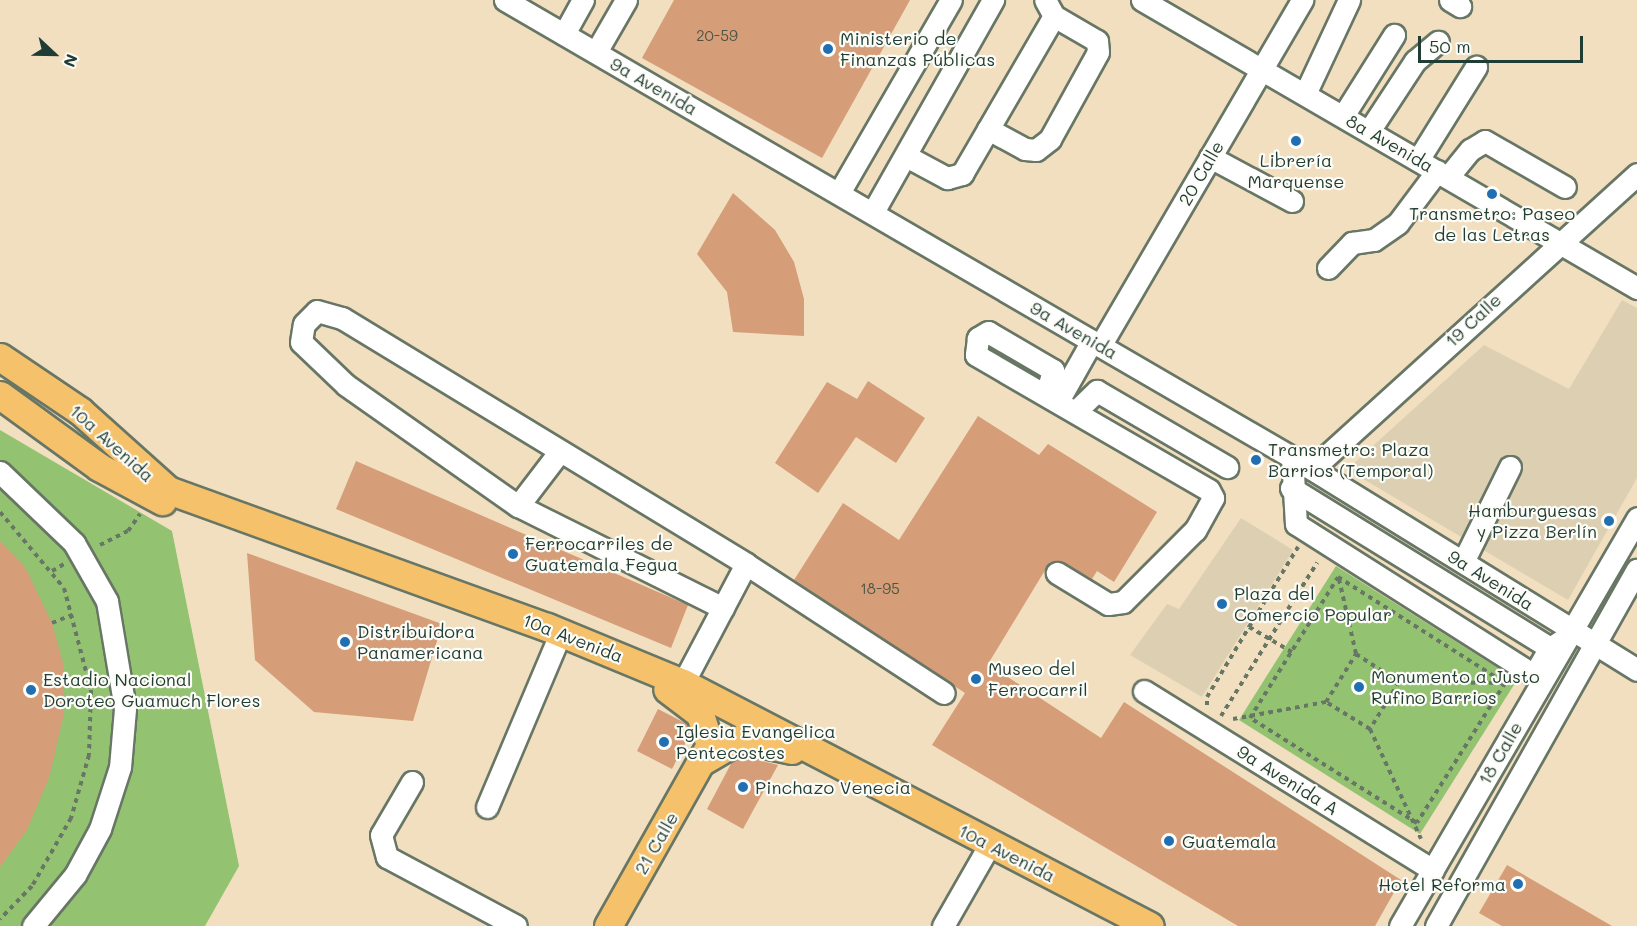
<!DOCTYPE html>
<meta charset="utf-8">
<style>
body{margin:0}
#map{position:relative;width:1637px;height:926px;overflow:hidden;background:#f1dfc0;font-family:Mali,sans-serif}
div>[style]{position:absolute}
.built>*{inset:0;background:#ddd0b2}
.green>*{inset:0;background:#93c271}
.building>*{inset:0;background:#d59d78}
.path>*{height:4px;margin-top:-2px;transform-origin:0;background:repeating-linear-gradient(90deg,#687665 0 4.5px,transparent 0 9px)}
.roads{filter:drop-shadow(2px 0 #687665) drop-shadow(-2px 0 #687665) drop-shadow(0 2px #687665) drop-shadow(0 -2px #687665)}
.minor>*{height:21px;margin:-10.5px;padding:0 10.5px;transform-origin:10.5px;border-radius:10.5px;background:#fff}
.major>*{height:27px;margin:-13.5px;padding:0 13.5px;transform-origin:13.5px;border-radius:13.5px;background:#f5c16b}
.dots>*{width:16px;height:16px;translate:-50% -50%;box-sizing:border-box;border:3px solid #fdfcf7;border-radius:50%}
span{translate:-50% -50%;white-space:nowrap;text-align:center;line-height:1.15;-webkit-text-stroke:4.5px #fdfcf7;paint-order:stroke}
.number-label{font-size:15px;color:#4c5545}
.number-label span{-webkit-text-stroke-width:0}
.poi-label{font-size:18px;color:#1f3d34}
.left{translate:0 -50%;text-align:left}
.right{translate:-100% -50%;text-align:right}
.street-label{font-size:18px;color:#1f3d34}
.north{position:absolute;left:24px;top:24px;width:60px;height:60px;-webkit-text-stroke:4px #fdfcf7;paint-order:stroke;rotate:112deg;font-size:16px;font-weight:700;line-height:24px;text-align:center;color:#1f3d34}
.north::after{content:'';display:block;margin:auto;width:21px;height:27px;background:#1f3d34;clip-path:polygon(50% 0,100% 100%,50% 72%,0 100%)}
.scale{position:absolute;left:1418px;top:36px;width:165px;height:27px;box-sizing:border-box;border:3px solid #1f3d34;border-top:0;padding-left:8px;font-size:18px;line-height:21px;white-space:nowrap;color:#1f3d34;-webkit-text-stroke:4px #fdfcf7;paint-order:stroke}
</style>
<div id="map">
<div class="built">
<div style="clip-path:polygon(1622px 300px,1637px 308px,1637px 478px,1568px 600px,1353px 473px,1353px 464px,1484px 345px,1569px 389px)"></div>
<div style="clip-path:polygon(1241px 518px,1293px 550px,1202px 697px,1130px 655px,1167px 604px,1179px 609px)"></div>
</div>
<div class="green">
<div style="clip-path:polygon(0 430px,172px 531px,239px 866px,205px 926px,0 926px)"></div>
<div style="clip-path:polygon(1336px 566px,1517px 680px,1420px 834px,1239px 720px)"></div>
</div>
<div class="building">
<div style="clip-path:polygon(674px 0,910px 0,822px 158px,642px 58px)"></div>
<div style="clip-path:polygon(733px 193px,775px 230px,794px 262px,804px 299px,804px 336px,733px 332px,727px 292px,697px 254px)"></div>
<div style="clip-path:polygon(868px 381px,925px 418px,896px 463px,856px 437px,818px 493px,775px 463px,827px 382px,857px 399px)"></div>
<div style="clip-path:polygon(978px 416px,1039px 455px,1048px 444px,1157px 512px,1114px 582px,1097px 571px,1092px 579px,1063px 562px,1050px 562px,988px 664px,1101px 738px,1124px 702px,1401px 880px,1375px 926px,1238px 926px,932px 745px,965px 693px,794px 580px,843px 503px,899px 540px)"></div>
<div style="clip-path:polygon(356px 461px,688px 605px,671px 648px,336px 509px)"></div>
<div style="clip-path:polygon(0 541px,25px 567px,52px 623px,63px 663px,63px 718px,49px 778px,27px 830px,0 867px)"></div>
<div style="clip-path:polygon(247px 553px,442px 624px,413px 721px,314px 712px,255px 660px)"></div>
<div style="clip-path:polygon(658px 709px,687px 724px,690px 734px,672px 769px,637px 751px)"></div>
<div style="clip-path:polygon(743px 756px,778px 765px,743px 829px,707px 809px,732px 762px)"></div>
<div style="clip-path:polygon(1507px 865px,1612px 926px,1502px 926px,1479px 913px)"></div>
</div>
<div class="path">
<div style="left:0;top:512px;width:99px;rotate:49.9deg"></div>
<div style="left:64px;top:588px;width:106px;rotate:75.2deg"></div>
<div style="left:91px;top:690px;width:65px;rotate:91.8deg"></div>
<div style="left:89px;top:755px;width:66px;rotate:105.9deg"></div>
<div style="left:71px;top:818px;width:78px;rotate:119.8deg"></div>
<div style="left:32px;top:886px;width:46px;rotate:134.1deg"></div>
<div style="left:100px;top:545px;width:31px;rotate:-27deg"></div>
<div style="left:128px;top:531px;width:21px;rotate:-55deg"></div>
<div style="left:52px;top:571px;width:14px;rotate:-30deg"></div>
<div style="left:1338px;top:577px;width:198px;rotate:32.4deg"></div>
<div style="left:1505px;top:683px;width:165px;rotate:122.2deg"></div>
<div style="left:1417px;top:823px;width:197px;rotate:-147.8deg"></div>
<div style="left:1250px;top:718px;width:166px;rotate:-58deg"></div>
<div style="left:1339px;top:579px;width:77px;rotate:77.2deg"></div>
<div style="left:52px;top:623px;width:24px;rotate:-22deg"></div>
<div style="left:1292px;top:652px;width:50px;rotate:-149.8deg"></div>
<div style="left:1249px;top:627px;width:94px;rotate:-58.5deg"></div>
<div style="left:1399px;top:682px;width:55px;rotate:121.7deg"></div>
<div style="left:1370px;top:729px;width:52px;rotate:-148.5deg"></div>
<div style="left:1326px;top:702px;width:57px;rotate:-58deg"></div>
<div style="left:1356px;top:654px;width:51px;rotate:33.1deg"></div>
<div style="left:1399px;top:682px;width:106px;rotate:0.5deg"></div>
<div style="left:1207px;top:705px;width:8px;rotate:-90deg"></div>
<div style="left:1207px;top:697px;width:82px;rotate:-59deg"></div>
<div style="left:1221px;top:716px;width:181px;rotate:-57.9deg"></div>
<div style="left:1233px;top:719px;width:95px;rotate:-10.4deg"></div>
<div style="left:1370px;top:729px;width:121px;rotate:65.1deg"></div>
</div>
<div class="roads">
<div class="minor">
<div style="left:505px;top:0;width:933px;rotate:30.16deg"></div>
<div style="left:1312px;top:469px;width:382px;rotate:31.7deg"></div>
<div style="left:1142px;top:0;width:573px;rotate:30.19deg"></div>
<div style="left:1450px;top:0;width:12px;rotate:31deg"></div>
<div style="left:564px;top:34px;width:39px;rotate:-61deg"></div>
<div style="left:596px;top:52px;width:60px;rotate:-60deg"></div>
<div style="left:1305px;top:94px;width:104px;rotate:-64.9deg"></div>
<div style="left:1343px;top:116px;width:96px;rotate:-57.8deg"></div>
<div style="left:988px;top:129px;width:42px;rotate:28.4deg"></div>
<div style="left:1025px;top:149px;width:11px;rotate:5deg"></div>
<div style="left:1036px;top:150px;width:18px;rotate:-38deg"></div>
<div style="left:1050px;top:139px;width:99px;rotate:-61.1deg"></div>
<div style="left:1098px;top:52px;width:11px;rotate:-95deg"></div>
<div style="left:1097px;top:41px;width:50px;rotate:-149.8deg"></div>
<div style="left:1369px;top:131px;width:84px;rotate:-56.7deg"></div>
<div style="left:1415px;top:61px;width:30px;rotate:-40deg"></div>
<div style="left:906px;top:156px;width:47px;rotate:28.2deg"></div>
<div style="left:947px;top:178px;width:16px;rotate:-15deg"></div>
<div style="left:962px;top:174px;width:183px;rotate:-59.8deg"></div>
<div style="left:1054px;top:16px;width:18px;rotate:-119deg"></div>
<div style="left:1210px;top:157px;width:93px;rotate:28.2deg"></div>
<div style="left:1418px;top:160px;width:110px;rotate:-58.1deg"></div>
<div style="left:1448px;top:177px;width:35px;rotate:-51deg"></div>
<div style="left:1470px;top:150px;width:17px;rotate:-31deg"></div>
<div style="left:1485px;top:141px;width:92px;rotate:29.9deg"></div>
<div style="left:839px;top:193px;width:223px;rotate:-59.9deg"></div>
<div style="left:873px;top:212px;width:244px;rotate:-60.5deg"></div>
<div style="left:1328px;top:268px;width:35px;rotate:-46deg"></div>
<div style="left:1352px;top:243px;width:22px;rotate:-8deg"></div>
<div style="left:1374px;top:240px;width:29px;rotate:-35deg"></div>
<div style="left:1398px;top:223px;width:65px;rotate:-53.1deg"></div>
<div style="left:1100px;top:346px;width:401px;rotate:-59.7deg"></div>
<div style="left:1046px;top:395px;width:26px;rotate:-74deg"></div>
<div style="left:1053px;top:370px;width:75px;rotate:-149.7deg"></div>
<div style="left:988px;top:332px;width:12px;rotate:149deg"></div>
<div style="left:978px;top:338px;width:17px;rotate:97deg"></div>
<div style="left:976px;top:355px;width:269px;rotate:30.1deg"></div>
<div style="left:1209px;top:490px;width:9px;rotate:63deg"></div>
<div style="left:1213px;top:498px;width:37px;rotate:119deg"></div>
<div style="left:1195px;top:530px;width:102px;rotate:135deg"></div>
<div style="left:1123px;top:602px;width:15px;rotate:172deg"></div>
<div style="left:1108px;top:604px;width:60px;rotate:-148.7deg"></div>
<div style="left:1058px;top:401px;width:69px;rotate:-60.5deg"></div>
<div style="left:1076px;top:411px;width:29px;rotate:-44deg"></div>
<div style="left:1097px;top:391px;width:151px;rotate:30.3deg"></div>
<div style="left:1292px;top:457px;width:67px;rotate:86.6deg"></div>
<div style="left:1296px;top:524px;width:282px;rotate:32.4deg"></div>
<div style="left:1534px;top:675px;width:24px;rotate:-60deg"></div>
<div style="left:1312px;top:469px;width:439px;rotate:-42.2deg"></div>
<div style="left:0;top:472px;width:103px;rotate:43.8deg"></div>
<div style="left:74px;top:543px;width:67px;rotate:60.4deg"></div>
<div style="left:107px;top:601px;width:109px;rotate:80.5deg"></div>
<div style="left:125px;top:709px;width:58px;rotate:94.9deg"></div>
<div style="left:120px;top:767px;width:65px;rotate:107.9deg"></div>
<div style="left:100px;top:829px;width:52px;rotate:118.5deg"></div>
<div style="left:75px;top:875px;width:66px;rotate:129.5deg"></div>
<div style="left:1291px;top:488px;width:299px;rotate:31.7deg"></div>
<div style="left:1545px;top:645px;width:6px;rotate:31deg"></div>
<div style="left:1550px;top:648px;width:17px;rotate:-33deg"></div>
<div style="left:518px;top:506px;width:69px;rotate:-52.6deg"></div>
<div style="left:1463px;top:562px;width:106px;rotate:-63.7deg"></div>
<div style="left:723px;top:608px;width:229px;rotate:-153.5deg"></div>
<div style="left:518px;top:506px;width:210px;rotate:-144.9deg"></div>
<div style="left:346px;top:385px;width:62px;rotate:-136.3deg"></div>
<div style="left:301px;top:342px;width:18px;rotate:-81deg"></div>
<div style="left:304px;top:324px;width:18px;rotate:-45deg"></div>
<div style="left:317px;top:311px;width:26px;rotate:16deg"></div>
<div style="left:342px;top:318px;width:473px;rotate:31.3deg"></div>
<div style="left:746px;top:564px;width:236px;rotate:33.1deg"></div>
<div style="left:683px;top:683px;width:135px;rotate:-62.1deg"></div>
<div style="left:1144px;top:691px;width:340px;rotate:31.8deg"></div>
<div style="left:412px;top:782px;width:61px;rotate:120.3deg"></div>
<div style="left:381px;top:835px;width:23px;rotate:75deg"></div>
<div style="left:387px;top:857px;width:146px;rotate:28.1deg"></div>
<div style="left:487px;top:807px;width:175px;rotate:-67.1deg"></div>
<div style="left:943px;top:926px;width:95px;rotate:-60.2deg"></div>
<div style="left:1400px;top:926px;width:472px;rotate:-59.8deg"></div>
<div style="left:1436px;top:926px;width:409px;rotate:-60.6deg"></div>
</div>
<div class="major">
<div style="left:0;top:357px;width:97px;rotate:34deg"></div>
<div style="left:80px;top:411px;width:118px;rotate:41.9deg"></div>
<div style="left:168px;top:490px;width:403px;rotate:19.9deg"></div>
<div style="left:547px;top:627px;width:147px;rotate:22.4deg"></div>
<div style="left:683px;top:683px;width:526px;rotate:27.49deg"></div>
<div style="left:0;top:395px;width:122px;rotate:36deg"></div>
<div style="left:99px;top:467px;width:72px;rotate:28.4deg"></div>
<div style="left:704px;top:760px;width:42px;rotate:-30.3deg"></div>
<div style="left:740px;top:739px;width:53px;rotate:11.9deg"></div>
<div style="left:608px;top:926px;width:208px;rotate:-60.6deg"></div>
<div style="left:710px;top:745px;width:33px;rotate:-108deg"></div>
<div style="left:700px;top:714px;width:41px;rotate:-142.9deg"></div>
</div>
</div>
<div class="dots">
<div style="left:828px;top:49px;background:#1f6fb2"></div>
<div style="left:1296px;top:141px;background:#1f6fb2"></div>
<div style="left:1492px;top:194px;background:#1f6fb2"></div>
<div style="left:1256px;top:460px;background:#1f6fb2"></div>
<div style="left:1609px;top:521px;background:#1f6fb2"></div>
<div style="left:513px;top:554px;background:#1f6fb2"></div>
<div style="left:1222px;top:604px;background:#1f6fb2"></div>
<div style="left:345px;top:642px;background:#1f6fb2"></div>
<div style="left:976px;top:679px;background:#1f6fb2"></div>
<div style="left:1359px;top:687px;background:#1f6fb2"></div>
<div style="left:31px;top:690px;background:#1f6fb2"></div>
<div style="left:664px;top:742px;background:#1f6fb2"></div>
<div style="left:743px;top:787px;background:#1f6fb2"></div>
<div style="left:1169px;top:841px;background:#1f6fb2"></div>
<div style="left:1518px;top:884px;background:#1f6fb2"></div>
</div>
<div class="number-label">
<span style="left:717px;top:36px">20-59</span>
<span style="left:880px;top:589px">18-95</span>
</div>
<div class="poi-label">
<span class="left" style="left:840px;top:49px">Ministerio de<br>Finanzas Públicas</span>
<span style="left:1296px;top:171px">Librería<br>Marquense</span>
<span style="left:1492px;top:224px">Transmetro: Paseo<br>de las Letras</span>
<span class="left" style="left:1268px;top:460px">Transmetro: Plaza<br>Barrios (Temporal)</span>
<span class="right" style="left:1597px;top:521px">Hamburguesas<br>y Pizza Berlín</span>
<span class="left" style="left:525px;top:554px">Ferrocarriles de<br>Guatemala Fegua</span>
<span class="left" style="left:1234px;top:604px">Plaza del<br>Comercio Popular</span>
<span class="left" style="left:357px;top:642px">Distribuidora<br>Panamericana</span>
<span class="left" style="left:988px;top:679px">Museo del<br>Ferrocarril</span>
<span class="left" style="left:1371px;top:687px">Monumento a Justo<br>Rufino Barrios</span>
<span class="left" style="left:43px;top:690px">Estadio Nacional<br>Doroteo Guamuch Flores</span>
<span class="left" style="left:676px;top:742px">Iglesia Evangelica<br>Pentecostes</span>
<span class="left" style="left:755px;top:787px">Pinchazo Venecia</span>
<span class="left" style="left:1182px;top:841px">Guatemala</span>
<span class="right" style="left:1506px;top:884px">Hotel Reforma</span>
</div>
<div class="street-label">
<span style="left:654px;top:86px;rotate:30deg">9a Avenida</span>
<span style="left:1390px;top:143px;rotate:30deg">8a Avenida</span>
<span style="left:1201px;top:173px;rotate:-60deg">20 Calle</span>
<span style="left:1473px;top:320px;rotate:-43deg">19 Calle</span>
<span style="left:1074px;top:330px;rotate:30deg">9a Avenida</span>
<span style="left:112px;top:443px;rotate:42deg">10a Avenida</span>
<span style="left:1491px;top:580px;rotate:32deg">9a Avenida</span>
<span style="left:573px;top:638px;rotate:21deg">10a Avenida</span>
<span style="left:1500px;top:753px;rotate:-60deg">18 Calle</span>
<span style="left:1288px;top:780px;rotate:32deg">9a Avenida A</span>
<span style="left:656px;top:843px;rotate:-60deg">21 Calle</span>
<span style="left:1007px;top:853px;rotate:27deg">10a Avenida</span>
</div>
<div class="north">N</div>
<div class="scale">50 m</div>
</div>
